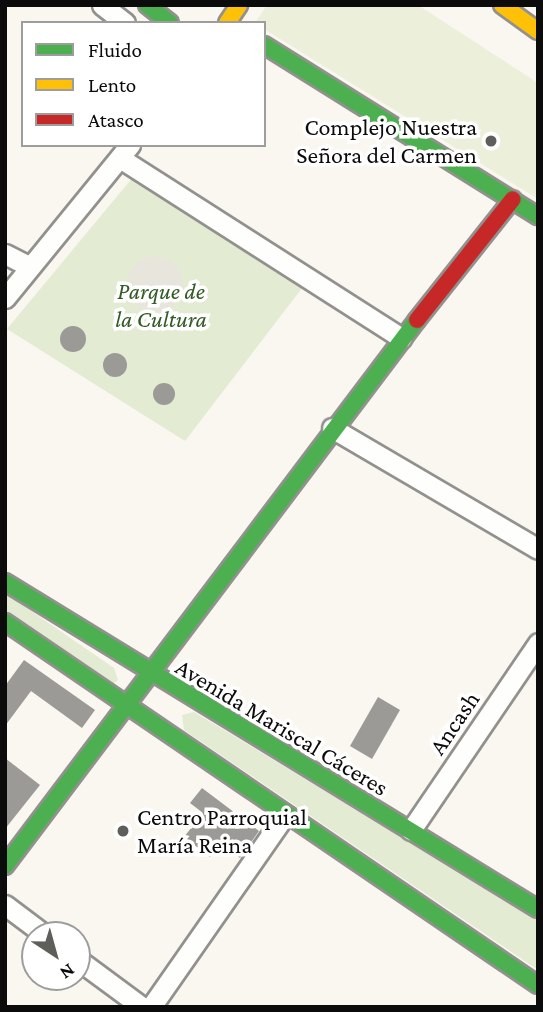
<!DOCTYPE html>
<meta charset="utf-8">
<style>
body{margin:0}
#map{position:relative;width:543px;height:1012px;overflow:hidden;background:#f9f7f0;font-family:"Crimson Pro",serif}
div>[style]{position:absolute}
.green>*{inset:0;background:#e3ecd2}
.pitch>*{inset:0;background:#ecf0db}
.plaza>*{inset:0;background:#e8e5dc}
.round{border-radius:50%}
.building>*{inset:0;background:#9c9a96}
.roads{filter:drop-shadow(2px 0 #92918e) drop-shadow(-2px 0 #92918e) drop-shadow(0 2px #92918e) drop-shadow(0 -2px #92918e)}
.street>*{height:19px;margin:-9.5px;padding:0 9.5px;transform-origin:9.5px;border-radius:9.5px;background:#fefefd}
.fast>*{height:16px;margin:-8px;padding:0 8px;transform-origin:8px;border-radius:8px;background:#4caf50}
.slow>*{height:16px;margin:-8px;padding:0 8px;transform-origin:8px;border-radius:8px;background:#ffc107}
.jam>*{height:16px;margin:-8px;padding:0 8px;transform-origin:8px;border-radius:8px;background:#c62828}
.dots>*{width:19px;height:19px;translate:-50% -50%;box-sizing:border-box;border:4px solid #fff;border-radius:50%}
span{translate:-50% -50%;white-space:nowrap;text-align:center;line-height:1.15;-webkit-text-stroke:7px #fff;paint-order:stroke}
.poi-label{font-size:24px;color:#0b0b0b}
.right{translate:-100% -50%;text-align:right}
.left{translate:0 -50%;text-align:left}
.park-label{font-size:24px;color:#325a24;font-style:italic}
.street-label{font-size:24px;color:#0b0b0b}
.frame{position:absolute;inset:0;border:7px solid #0b0b0b;pointer-events:none}
.legend{position:absolute;left:21px;top:21px;width:245px;height:126px;box-sizing:border-box;background:#fff;border:2px solid #9d9d9d;margin:0;padding:9px 12px;list-style:none;font-size:21px;color:#0b0b0b}
.legend li{display:flex;align-items:center;gap:14px;height:35px}
.legend b{width:35px;border:2px solid #9d9d9d}
.north{position:absolute;left:21px;top:921px;width:70px;height:70px;box-sizing:border-box;background:#fff;border:2px solid #9d9d9d;border-radius:50%;rotate:144deg;font-size:19px;font-weight:700;line-height:28px;text-align:center;color:#0b0b0b}
.north::after{content:'';display:block;margin:auto;width:24px;height:32px;background:#5e5e5b;clip-path:polygon(50% 0,100% 100%,50% 72%,0 100%)}
</style>
<div id="map">
<div class="green">
<div style="clip-path:polygon(138px 171px,309px 279px,185px 441px,7px 329px)"></div>
<div style="clip-path:polygon(5px 593px,114px 668px,118px 680px,113px 684px,5px 610px)"></div>
<div style="clip-path:polygon(194px 712px,538px 919px,538px 970px,184px 730px,182px 715px)"></div>
</div>
<div class="pitch">
<div style="clip-path:polygon(267px 5px,418px 5px,538px 83px,538px 199px,264px 29px,264px 23px,255px 23px)"></div>
</div>
<div class="plaza">
<div class="round" style="left:127px;top:256px;width:56px;height:56px"></div>
</div>
<div class="building">
<div class="round" style="left:60px;top:326px;width:26px;height:26px"></div>
<div class="round" style="left:103px;top:353px;width:24px;height:24px"></div>
<div class="round" style="left:153px;top:383px;width:22px;height:22px"></div>
<div style="clip-path:polygon(24px 660px,95px 710px,82px 728px,31px 691px,5px 726px,5px 686px)"></div>
<div style="clip-path:polygon(378px 697px,400px 710px,372px 759px,350px 746px)"></div>
<div style="clip-path:polygon(5px 758px,40px 785px,5px 829px)"></div>
<div style="clip-path:polygon(202px 788px,259px 831px,240px 858px,221px 843px,210px 857px,184px 837px,203px 813px,190px 803px)"></div>
</div>
<div class="roads">
<div class="street">
<div style="left:102px;top:5px;width:29px;rotate:38deg"></div>
<div style="left:120px;top:158px;width:334px;rotate:32.6deg"></div>
<div style="left:5px;top:254px;width:28px;rotate:27deg"></div>
<div style="left:5px;top:298px;width:198px;rotate:-50.8deg"></div>
<div style="left:332px;top:428px;width:239px;rotate:30.4deg"></div>
<div style="left:411px;top:830px;width:226px;rotate:-55.8deg"></div>
<div style="left:5px;top:905px;width:50px;rotate:36.9deg"></div>
<div style="left:77px;top:959px;width:81px;rotate:36.4deg"></div>
<div style="left:151px;top:1007px;width:233px;rotate:-55.1deg"></div>
</div>
<div class="fast">
<div style="left:147px;top:5px;width:29px;rotate:38deg"></div>
<div style="left:264px;top:45px;width:323px;rotate:32deg"></div>
<div style="left:5px;top:582px;width:625px;rotate:31.53deg"></div>
<div style="left:5px;top:622px;width:645px;rotate:34.26deg"></div>
<div style="left:5px;top:866px;width:684px;rotate:-52.96deg"></div>
</div>
<div class="slow">
<div style="left:502px;top:5px;width:44px;rotate:35.8deg"></div>
<div style="left:227px;top:23px;width:22px;rotate:-56deg"></div>
</div>
<div class="jam">
<div style="left:417px;top:320px;width:154px;rotate:-51.6deg"></div>
</div>
</div>
<div class="dots">
<div style="left:491px;top:141px;background:#5e5e5b"></div>
<div style="left:123px;top:831px;background:#5e5e5b"></div>
</div>
<div class="poi-label">
<span class="right" style="left:477px;top:141px">Complejo Nuestra<br>Señora del Carmen</span>
<span class="left" style="left:137px;top:831px">Centro Parroquial<br>María Reina</span>
</div>
<div class="park-label">
<span style="left:161px;top:305px">Parque de<br>la Cultura</span>
</div>
<div class="street-label">
<span style="left:454px;top:723px;rotate:-56deg">Ancash</span>
<span style="left:282px;top:727px;rotate:31deg">Avenida Mariscal Cáceres</span>
</div>
<div class="frame"></div>
<ul class="legend">
<li><b style="height:9px;background:#4caf50"></b>Fluido</li>
<li><b style="height:9px;background:#ffc107"></b>Lento</li>
<li><b style="height:9px;background:#c62828"></b>Atasco</li>
</ul>
<div class="north">N</div>
</div>
